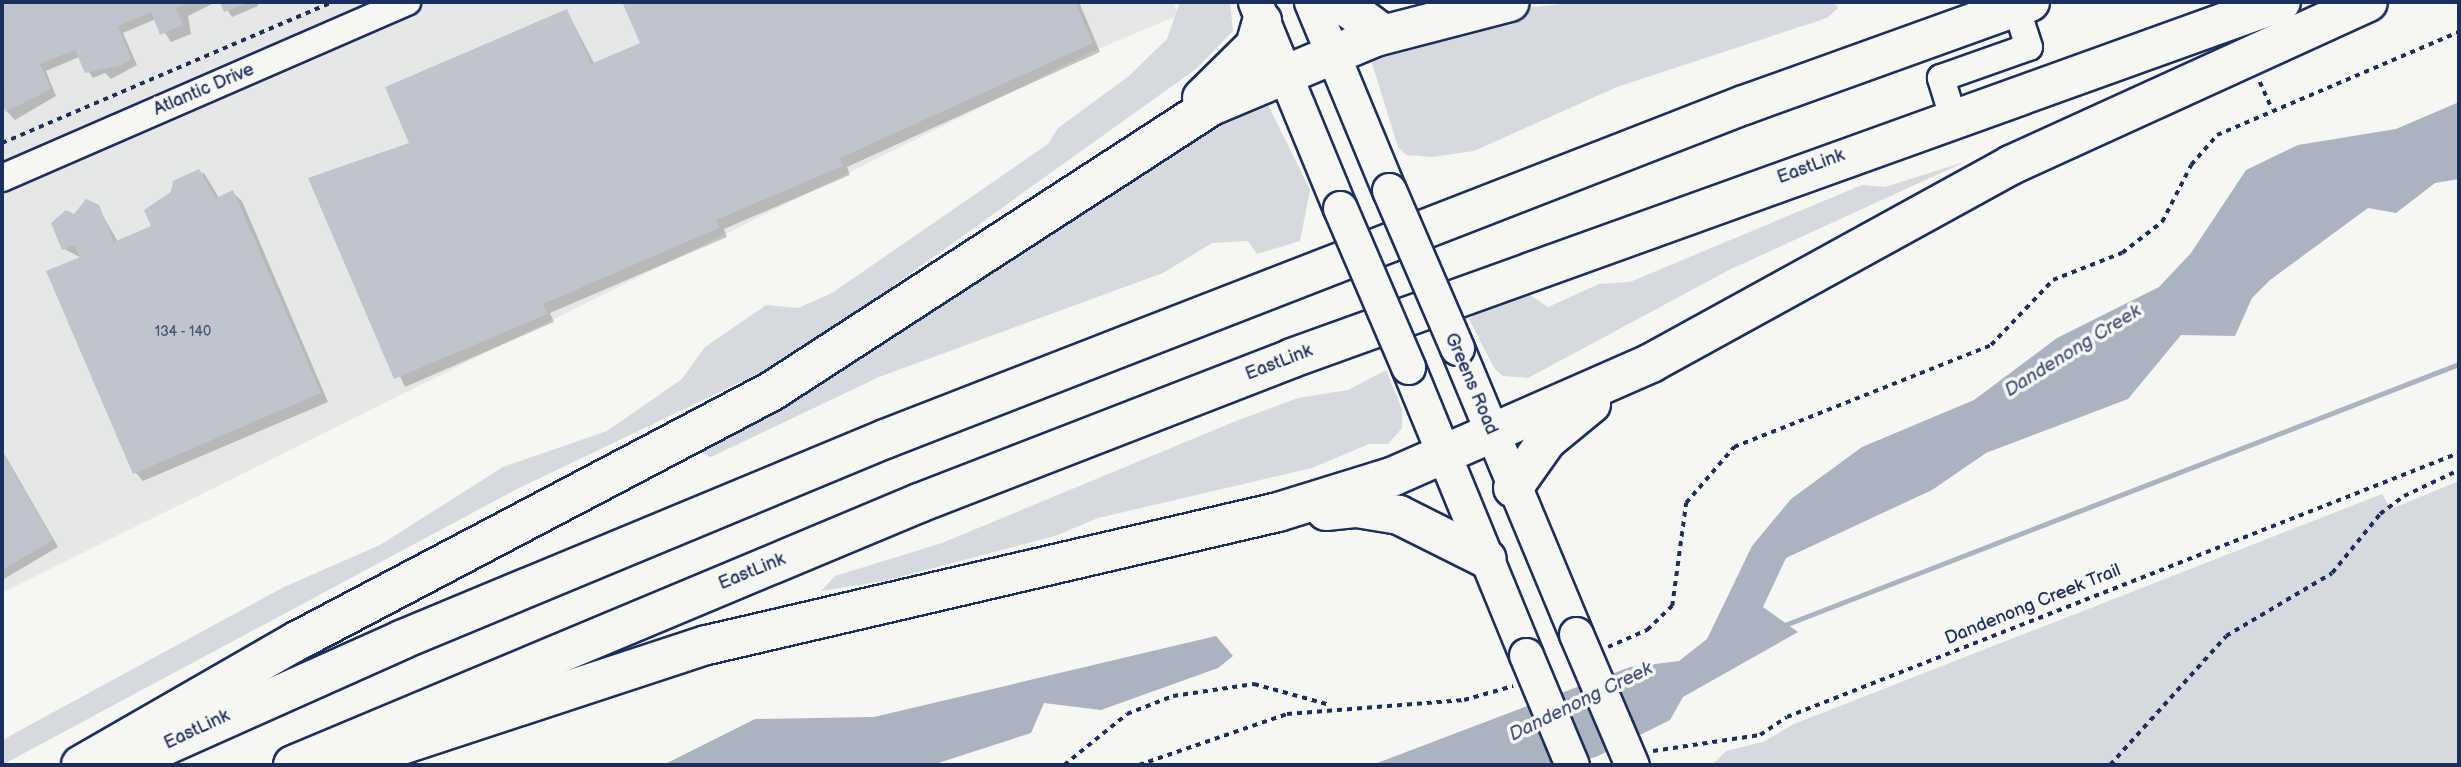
<!DOCTYPE html>
<style>
body{margin:0}
#map{position:relative;width:2461px;height:767px;overflow:hidden;background:#f6f6f2;font-family:"Balsamiq Sans",sans-serif}
div>[style]{position:absolute}
.built>*{inset:0;background:#e6e7e7}
.green>*{inset:0;background:#d6d9dd}
.water>*{inset:0;background:#abb2c0}
.shadow>*{inset:0;background:#0003}
.stream>*{height:5px;margin:-2.5px;padding:0 2.5px;transform-origin:2.5px;border-radius:2.5px;background:#abb2c0}
.building>*{inset:0;background:#c0c4cd}
.path>*{height:3.5px;margin-top:-1.75px;transform-origin:0;background:repeating-linear-gradient(90deg,#1b2f5e 0 5px,transparent 0 10px)}
.roads{filter:drop-shadow(2px 0 #1b2f5e) drop-shadow(-2px 0 #1b2f5e) drop-shadow(0 2px #1b2f5e) drop-shadow(0 -2px #1b2f5e)}
.minor>*{height:26px;margin:-13px;padding:0 13px;transform-origin:13px;border-radius:13px;background:#f6f6f2}
.major>*{height:33px;margin:-16.5px;padding:0 16.5px;transform-origin:16.5px;border-radius:16.5px;background:#f6f6f2}
.highway>*{height:38px;margin:-19px;padding:0 19px;transform-origin:19px;border-radius:19px;background:#f6f6f2}
.bridges{filter:drop-shadow(2px 0 #1b2f5e) drop-shadow(-2px 0 #1b2f5e) drop-shadow(0 2px #1b2f5e) drop-shadow(0 -2px #1b2f5e)}
.major-bridge>*{height:33px;margin:-16.5px;padding:0 16.5px;transform-origin:16.5px;border-radius:16.5px;background:#f6f6f2}
span{translate:-50% -50%;white-space:nowrap;text-align:center;line-height:1.15;-webkit-text-stroke:7px #f6f6f2;paint-order:stroke}
.number-label{font-size:14px;color:#44547a}
.number-label span{-webkit-text-stroke-width:0}
.street-label{font-size:18px;color:#1b2f5e}
.water-label{font-size:19px;color:#46567b;font-style:italic}
.frame{position:absolute;inset:0;border:4px solid #1b2f5e;pointer-events:none}
</style>
<div id="map">
<div class="built">
<div style="clip-path:polygon(2px 2px,1173px 2px,1179px 15px,1096px 50px,2px 593px)"></div>
</div>
<div class="green">
<div style="clip-path:polygon(1180px 2px,1230px 2px,1233px 31px,1196px 69px,795px 356px,515px 490px,2px 765px,2px 741px,15px 733px,284px 587px,380px 545px,503px 467px,607px 431px,682px 379px,705px 347px,766px 305px,798px 308px,832px 293px,1048px 144px,1058px 128px,1129px 76px,1167px 39px)"></div>
<div style="clip-path:polygon(1588px 2px,1834px 2px,1838px 8px,1827px 18px,1617px 87px,1474px 151px,1432px 157px,1406px 155px,1398px 147px,1370px 57px,1521px 8px)"></div>
<div style="clip-path:polygon(1267px 103px,1310px 190px,1300px 241px,1257px 254px,1248px 241px,1212px 243px,1163px 273px,879px 377px,711px 457px,692px 449px,1197px 126px)"></div>
<div style="clip-path:polygon(1967px 161px,1729px 270px,1528px 378px,1503px 376px,1494px 368px,1469px 319px,1493px 301px,1527px 293px,1548px 307px,1599px 284px,1630px 282px,1862px 185px,1885px 187px)"></div>
<div style="clip-path:polygon(1386px 370px,1402px 409px,1402px 428px,1388px 444px,1369px 444px,1312px 468px,1098px 518px,1055px 536px,884px 581px,821px 591px,835px 576px,942px 543px,1236px 421px,1298px 398px,1348px 390px)"></div>
<div style="clip-path:polygon(2459px 481px,2459px 765px,1712px 765px,1726px 751px,1763px 742px,1794px 724px,2382px 494px,2391px 509px)"></div>
</div>
<div class="water">
<div style="clip-path:polygon(2459px 102px,2459px 179px,2435px 183px,2396px 213px,2368px 208px,2270px 280px,2252px 298px,2235px 336px,2181px 335px,2128px 399px,1986px 453px,1932px 490px,1786px 558px,1763px 607px,1798px 632px,1683px 697px,1670px 720px,1596px 757px,1561px 765px,1372px 765px,1630px 667px,1679px 661px,1707px 639px,1752px 546px,1791px 499px,1862px 447px,1974px 400px,2057px 338px,2159px 287px,2191px 253px,2246px 170px,2298px 145px,2396px 129px)"></div>
<div style="clip-path:polygon(1216px 636px,1233px 656px,1218px 668px,1101px 710px,1044px 703px,1031px 733px,932px 765px,663px 765px,755px 719px,874px 717px)"></div>
</div>
<div class="shadow">
<div style="clip-path:polygon(11px 2px,216px 2px,188px 16px,191px 34px,171px 42px,156px 19px,123px 33px,137px 65px,111px 79px,105px 73px,93px 78px,79px 57px,46px 71px,56px 96px,15px 120px,2px 106px,2px 6px)"></div>
<div style="clip-path:polygon(222px 2px,257px 2px,258px 6px,232px 17px)"></div>
<div style="clip-path:polygon(624px 2px,1079px 2px,1100px 52px,847px 167px,850px 175px,724px 229px,727px 237px,550px 313px,554px 322px,405px 387px,310px 179px,412px 144px,567px 11px,595px 65px,643px 44px)"></div>
<div style="clip-path:polygon(204px 173px,219px 198px,233px 193px,242px 201px,328px 402px,143px 481px,135px 472px,82px 258px,64px 249px,74px 216px,98px 207px,118px 242px,153px 227px,175px 183px)"></div>
<div style="clip-path:polygon(2px 450px,58px 547px,2px 580px)"></div>
</div>
<div class="stream">
<div style="left:1782px;top:626px;width:726px;rotate:-21.16deg"></div>
</div>
<div class="building">
<div style="clip-path:polygon(187px 2px,176px 9px,183px 25px,160px 35px,151px 12px,118px 26px,131px 59px,122px 65px,85px 73px,75px 50px,40px 64px,51px 89px,5px 112px,2px 4px)"></div>
<div style="clip-path:polygon(220px 2px,244px 2px,245px 4px,224px 12px)"></div>
<div style="clip-path:polygon(622px 2px,1075px 2px,1093px 43px,840px 158px,843px 166px,716px 220px,719px 228px,543px 304px,547px 314px,394px 379px,308px 178px,409px 143px,385px 87px,567px 9px,591px 64px,640px 43px)"></div>
<div style="clip-path:polygon(199px 169px,216px 198px,233px 190px,321px 393px,133px 474px,46px 271px,80px 257px,74px 245px,62px 250px,51px 223px,66px 210px,74px 214px,86px 199px,99px 205px,114px 242px,151px 226px,144px 210px,171px 192px,173px 181px)"></div>
<div style="clip-path:polygon(2px 452px,53px 540px,2px 570px)"></div>
</div>
<div class="path">
<div style="left:2260px;top:82px;width:30px;rotate:66deg"></div>
<div style="left:2px;top:143px;width:359px;rotate:-23.1deg"></div>
<div style="left:1608px;top:647px;width:43px;rotate:-23.6deg"></div>
<div style="left:1647px;top:630px;width:35px;rotate:-44deg"></div>
<div style="left:1672px;top:606px;width:104px;rotate:-82.3deg"></div>
<div style="left:1686px;top:503px;width:74px;rotate:-49.4deg"></div>
<div style="left:1734px;top:447px;width:277px;rotate:-21.6deg"></div>
<div style="left:1991px;top:345px;width:90px;rotate:-46.4deg"></div>
<div style="left:2053px;top:280px;width:74px;rotate:-21.4deg"></div>
<div style="left:2122px;top:253px;width:51px;rotate:-37.8deg"></div>
<div style="left:2162px;top:222px;width:64px;rotate:-63deg"></div>
<div style="left:2191px;top:165px;width:40px;rotate:-49deg"></div>
<div style="left:2217px;top:135px;width:263px;rotate:-23.1deg"></div>
<div style="left:1653px;top:751px;width:108px;rotate:-8.5deg"></div>
<div style="left:1760px;top:735px;width:32px;rotate:-34deg"></div>
<div style="left:1787px;top:717px;width:722px;rotate:-21.45deg"></div>
<div style="left:1064px;top:765px;width:81px;rotate:-39deg"></div>
<div style="left:1127px;top:714px;width:49px;rotate:-21.4deg"></div>
<div style="left:1173px;top:696px;width:82px;rotate:-8.4deg"></div>
<div style="left:1254px;top:684px;width:79px;rotate:15.4deg"></div>
<div style="left:1139px;top:765px;width:157px;rotate:-19deg"></div>
<div style="left:1287px;top:714px;width:178px;rotate:-4.5deg"></div>
<div style="left:1464px;top:700px;width:51px;rotate:-15.9deg"></div>
<div style="left:2110px;top:765px;width:173px;rotate:-48deg"></div>
<div style="left:2226px;top:636px;width:123px;rotate:-30.7deg"></div>
<div style="left:2332px;top:573px;width:76px;rotate:-50.9deg"></div>
<div style="left:2380px;top:514px;width:30px;rotate:-37deg"></div>
<div style="left:2404px;top:496px;width:61px;rotate:-25.3deg"></div>
</div>
<div class="roads">
<div class="minor">
<div style="left:1953px;top:117px;width:41px;rotate:-107.1deg"></div>
<div style="left:1941px;top:78px;width:93px;rotate:-19.4deg"></div>
<div style="left:2029px;top:47px;width:42px;rotate:-108deg"></div>
<div style="left:2px;top:178px;width:442px;rotate:-23.5deg"></div>
</div>
<div class="major">
<div style="left:1255px;top:2px;width:223px;rotate:67.6deg"></div>
<div style="left:1311px;top:2px;width:204px;rotate:67.5deg"></div>
<div style="left:1457px;top:348px;width:310px;rotate:67.4deg"></div>
<div style="left:1408px;top:367px;width:311px;rotate:67.7deg"></div>
</div>
<div class="highway">
<div style="left:1340px;top:2px;width:54px;rotate:36.7deg"></div>
<div style="left:1202px;top:98px;width:74px;rotate:-44.5deg"></div>
<div style="left:1255px;top:46px;width:26px;rotate:-74deg"></div>
<div style="left:1513px;top:488px;width:59px;rotate:-54.7deg"></div>
<div style="left:1547px;top:440px;width:57px;rotate:-39.3deg"></div>
<div style="left:1326px;top:511px;width:31px;rotate:-6deg"></div>
<div style="left:1357px;top:508px;width:43px;rotate:9.5deg"></div>
<div style="left:1399px;top:515px;width:98px;rotate:26.6deg"></div>
<div style="left:81px;top:765px;width:247px;rotate:-29.9deg"></div>
<div style="left:295px;top:642px;width:539px;rotate:-27.75deg"></div>
<div style="left:772px;top:391px;width:523px;rotate:-32.99deg"></div>
<div style="left:1211px;top:106px;width:178px;rotate:-22.8deg"></div>
<div style="left:1375px;top:37px;width:139px;rotate:-14.5deg"></div>
<div style="left:122px;top:765px;width:306px;rotate:-24.1deg"></div>
<div style="left:401px;top:640px;width:524px;rotate:-22.55deg"></div>
<div style="left:885px;top:439px;width:922px;rotate:-21.25deg"></div>
<div style="left:1744px;top:105px;width:304px;rotate:-19.8deg"></div>
<div style="left:293px;top:765px;width:679px;rotate:-22.71deg"></div>
<div style="left:919px;top:503px;width:400px;rotate:-21.2deg"></div>
<div style="left:1292px;top:358px;width:1051px;rotate:-19.8deg"></div>
<div style="left:341px;top:765px;width:385px;rotate:-18.2deg"></div>
<div style="left:707px;top:645px;width:586px;rotate:-13.11deg"></div>
<div style="left:1278px;top:512px;width:121px;rotate:-17.2deg"></div>
<div style="left:1394px;top:476px;width:281px;rotate:-23.7deg"></div>
<div style="left:1651px;top:363px;width:411px;rotate:-28.8deg"></div>
<div style="left:2011px;top:165px;width:392px;rotate:-24.5deg"></div>
</div>
</div>
<div class="bridges">
<div class="major-bridge">
<div style="left:1389px;top:190px;width:172px;rotate:66.7deg"></div>
<div style="left:1340px;top:208px;width:173px;rotate:66.8deg"></div>
<div style="left:1576px;top:634px;width:142px;rotate:66.9deg"></div>
<div style="left:1526px;top:655px;width:119px;rotate:67.3deg"></div>
</div>
</div>
<div class="number-label">
<span style="left:183px;top:332px">134 - 140</span>
</div>
<div class="street-label">
<span style="left:204px;top:90px;rotate:-23deg">Atlantic Drive</span>
<span style="left:1811px;top:167px;rotate:-20deg">EastLink</span>
<span style="left:1279px;top:363px;rotate:-21deg">EastLink</span>
<span style="left:1471px;top:384px;rotate:67deg">Greens Road</span>
<span style="left:752px;top:572px;rotate:-22deg">EastLink</span>
<span style="left:2033px;top:605px;rotate:-22deg">Dandenong Creek Trail</span>
<span style="left:197px;top:730px;rotate:-25deg">EastLink</span>
</div>
<div class="water-label">
<span style="left:2073px;top:351px;rotate:-32deg">Dandenong Creek</span>
<span style="left:1581px;top:702px;rotate:-26deg">Dandenong Creek</span>
</div>
<div class="frame"></div>
</div>
